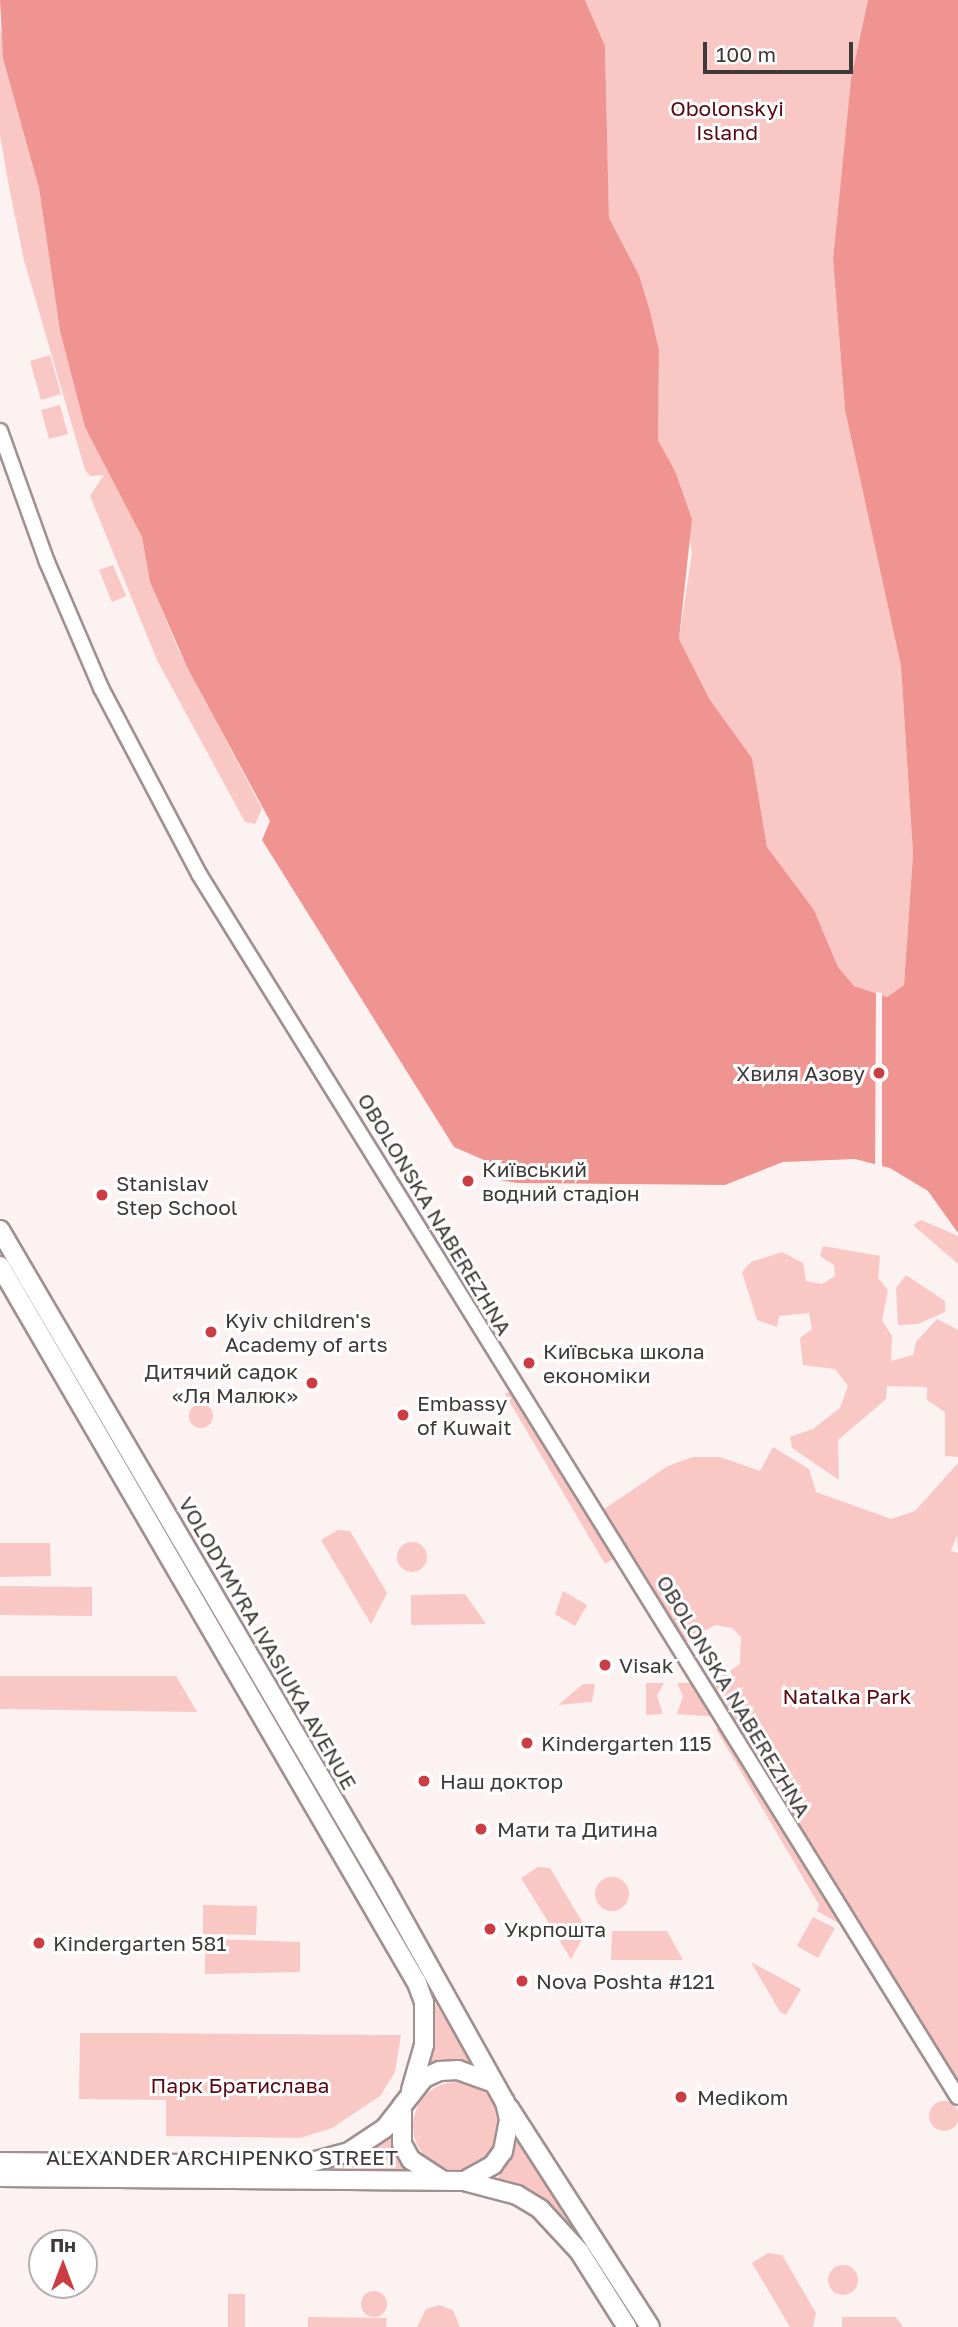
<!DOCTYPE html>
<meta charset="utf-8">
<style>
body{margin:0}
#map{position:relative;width:958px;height:2327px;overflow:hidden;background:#fdf2f2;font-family:"Golos Text",sans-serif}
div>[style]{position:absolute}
.green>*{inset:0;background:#f9c7c4}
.round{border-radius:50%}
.water>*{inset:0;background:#f09491}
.pier>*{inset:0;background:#fdf2f2}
.roads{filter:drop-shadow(2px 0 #a09190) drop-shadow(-2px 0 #a09190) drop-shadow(0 2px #a09190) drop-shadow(0 -2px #a09190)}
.minor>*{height:14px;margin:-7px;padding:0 7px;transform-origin:7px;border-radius:7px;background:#fff}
.major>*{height:18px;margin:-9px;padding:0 9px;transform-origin:9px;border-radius:9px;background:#fff}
.dots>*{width:19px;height:19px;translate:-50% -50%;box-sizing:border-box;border:4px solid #fff;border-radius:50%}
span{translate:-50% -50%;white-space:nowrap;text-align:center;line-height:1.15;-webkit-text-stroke:6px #fff;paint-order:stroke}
.park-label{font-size:21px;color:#5a0711}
.poi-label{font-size:21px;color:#403939}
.right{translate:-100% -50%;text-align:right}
.left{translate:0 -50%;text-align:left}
.street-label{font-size:21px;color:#403939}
.north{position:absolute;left:28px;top:2229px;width:70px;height:70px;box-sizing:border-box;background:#fff;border:2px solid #b3b0b0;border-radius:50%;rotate:0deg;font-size:19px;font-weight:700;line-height:28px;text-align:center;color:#403939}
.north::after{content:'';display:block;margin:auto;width:24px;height:32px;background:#cc3c43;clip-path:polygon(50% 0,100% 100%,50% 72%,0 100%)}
.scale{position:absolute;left:703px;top:42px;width:150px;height:32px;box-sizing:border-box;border:4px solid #403939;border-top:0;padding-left:9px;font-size:21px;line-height:24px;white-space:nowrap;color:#403939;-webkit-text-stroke:5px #fff;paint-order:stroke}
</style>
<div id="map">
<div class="green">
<div style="clip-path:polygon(585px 0,868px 0,851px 80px,833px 259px,845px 410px,901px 666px,913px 854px,904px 985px,887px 997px,854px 986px,838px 967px,814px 910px,767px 847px,752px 758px,710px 700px,679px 639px,692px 552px,675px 471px,658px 440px,659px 350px,650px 311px,639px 275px,609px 218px,605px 46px)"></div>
<div style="clip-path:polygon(0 28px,39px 188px,60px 331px,85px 426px,142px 537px,150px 582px,178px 649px,262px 809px,255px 824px,245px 822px,157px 660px,90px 496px,104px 475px,90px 476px,85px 470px,24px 260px,9px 187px,0 136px)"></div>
<div style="clip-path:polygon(50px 355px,61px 394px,41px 400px,30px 361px)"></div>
<div style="clip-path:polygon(60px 405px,68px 434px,49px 439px,41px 410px)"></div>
<div style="clip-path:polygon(113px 565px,126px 596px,112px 602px,99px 570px)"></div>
<div style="clip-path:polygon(921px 1220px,958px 1236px,958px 1264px,913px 1225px)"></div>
<div style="clip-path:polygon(823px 1246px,880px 1256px,878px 1278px,888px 1290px,882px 1320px,892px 1336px,891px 1361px,913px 1355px,916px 1342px,937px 1319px,958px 1330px,958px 1457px,945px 1456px,945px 1412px,927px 1400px,927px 1387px,887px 1386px,886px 1399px,838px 1440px,839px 1480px,792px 1448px,790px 1437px,813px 1429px,840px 1408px,848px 1386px,835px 1369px,803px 1365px,800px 1338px,812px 1329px,809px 1313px,779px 1316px,777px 1327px,757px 1320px,742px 1272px,751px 1262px,782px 1252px,803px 1263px,806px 1281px,822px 1284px,835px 1276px,834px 1265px,820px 1256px)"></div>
<div style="clip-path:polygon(906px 1275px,945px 1301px,945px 1312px,918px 1324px,898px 1325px,896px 1288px)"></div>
<div style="clip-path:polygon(510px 1391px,616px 1557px,605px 1564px,505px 1394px)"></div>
<div class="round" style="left:189px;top:1404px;width:24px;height:24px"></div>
<div style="clip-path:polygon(773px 1447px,809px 1469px,816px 1492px,891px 1519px,915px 1511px,958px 1463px,958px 1552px,957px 1535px,951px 1551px,958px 1553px,958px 2086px,790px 1823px,711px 1684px,740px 1664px,741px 1637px,732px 1628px,715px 1625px,685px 1642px,601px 1511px,668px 1466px,693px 1457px,720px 1457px,760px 1471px)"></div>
<div style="clip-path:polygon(338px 1530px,350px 1531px,387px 1593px,371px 1624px,321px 1540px)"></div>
<div class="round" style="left:397px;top:1542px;width:30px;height:30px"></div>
<div style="clip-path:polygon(0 1543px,50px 1543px,51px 1576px,0 1577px)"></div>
<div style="clip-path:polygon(0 1586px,92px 1587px,92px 1616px,0 1615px)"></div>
<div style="clip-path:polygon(563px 1591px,587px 1605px,575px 1626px,555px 1614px)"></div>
<div style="clip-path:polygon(465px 1594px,486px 1624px,411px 1625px,411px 1595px)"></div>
<div style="clip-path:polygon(0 1676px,176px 1676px,197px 1712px,0 1709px)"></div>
<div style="clip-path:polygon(646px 1683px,664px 1683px,657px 1696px,663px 1714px,646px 1715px)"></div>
<div style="clip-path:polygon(677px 1683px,697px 1683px,718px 1717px,677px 1714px,683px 1696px)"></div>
<div style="clip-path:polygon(583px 1684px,595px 1684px,592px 1702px,558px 1705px)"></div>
<div style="clip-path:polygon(723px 1724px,841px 1916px,838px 1923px,817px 1911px,819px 1905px,716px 1729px)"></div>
<div style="clip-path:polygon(538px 1867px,550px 1868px,587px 1930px,571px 1959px,521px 1878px)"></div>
<div class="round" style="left:595px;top:1877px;width:34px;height:34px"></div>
<div style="clip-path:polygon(203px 1905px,257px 1906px,256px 1935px,203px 1934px)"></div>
<div style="clip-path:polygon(813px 1917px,835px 1928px,818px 1958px,797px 1946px)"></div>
<div style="clip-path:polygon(612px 1931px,667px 1931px,683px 1960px,611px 1960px)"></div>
<div style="clip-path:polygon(205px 1939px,300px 1942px,300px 1972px,205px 1974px)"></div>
<div style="clip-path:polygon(751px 1962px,801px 1989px,786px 2015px,780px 2012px)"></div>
<div style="clip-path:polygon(429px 1993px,474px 2065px,442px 2062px,427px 2069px,433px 2019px)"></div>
<div style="clip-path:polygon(80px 2033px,138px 2033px,401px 2035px,395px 2072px,380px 2096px,332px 2128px,300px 2138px,166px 2136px,166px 2100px,79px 2099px)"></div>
<div class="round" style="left:413px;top:2082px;width:88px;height:88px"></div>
<div class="round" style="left:929px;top:2101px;width:30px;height:30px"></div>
<div style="clip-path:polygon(394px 2130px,416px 2175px,321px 2173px,354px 2159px)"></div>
<div style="clip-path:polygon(518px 2138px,574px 2232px,549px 2206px,498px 2178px)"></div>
<div style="clip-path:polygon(768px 2253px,782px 2255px,816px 2313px,813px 2327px,790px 2327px,752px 2263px)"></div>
<div class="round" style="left:828px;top:2265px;width:30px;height:30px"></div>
<div class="round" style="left:361px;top:2291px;width:26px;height:26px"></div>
<div style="clip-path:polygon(228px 2294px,245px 2294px,245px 2327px,228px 2327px)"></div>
<div style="clip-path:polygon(439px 2305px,453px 2310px,460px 2327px,417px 2327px,426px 2309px)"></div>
<div style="clip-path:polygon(308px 2317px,387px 2318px,386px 2327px,308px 2327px)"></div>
<div style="clip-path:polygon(842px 2317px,896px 2317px,903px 2327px,842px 2327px)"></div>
</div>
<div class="water">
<div style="clip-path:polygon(0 0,585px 0,605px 46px,609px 218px,639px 275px,650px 311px,659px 350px,658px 440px,675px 471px,692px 519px,679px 639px,710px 700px,752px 758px,767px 847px,814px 910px,838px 967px,854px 986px,887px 997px,904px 985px,913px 854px,901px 666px,845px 410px,833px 259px,851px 79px,868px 0,958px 0,958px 1233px,928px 1191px,890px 1168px,855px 1159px,783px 1162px,725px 1185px,517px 1183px,500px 1180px,493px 1164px,454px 1147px,262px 840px,270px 821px,187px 667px,150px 582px,142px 537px,85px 427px,60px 331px,39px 188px,3px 58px)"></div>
</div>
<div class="pier">
<div style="clip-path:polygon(876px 992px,882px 993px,882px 1169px,875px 1167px)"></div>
</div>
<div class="roads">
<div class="minor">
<div style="left:0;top:431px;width:139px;rotate:70.3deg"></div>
<div style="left:47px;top:562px;width:137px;rotate:66.8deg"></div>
<div style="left:101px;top:688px;width:210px;rotate:62.2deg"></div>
<div style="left:199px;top:874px;width:1439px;rotate:58.18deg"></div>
</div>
<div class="major">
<div style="left:0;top:1230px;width:758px;rotate:59.65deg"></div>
<div style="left:383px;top:1884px;width:250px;rotate:60.8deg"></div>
<div style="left:505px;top:2102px;width:18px;rotate:77deg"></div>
<div style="left:509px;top:2120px;width:32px;rotate:101deg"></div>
<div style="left:503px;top:2151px;width:17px;rotate:126deg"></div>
<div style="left:493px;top:2165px;width:33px;rotate:151deg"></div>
<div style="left:464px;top:2181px;width:464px;rotate:-179.5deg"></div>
<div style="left:0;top:1266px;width:829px;rotate:59.82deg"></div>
<div style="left:417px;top:1983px;width:20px;rotate:70deg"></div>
<div style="left:424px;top:2002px;width:43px;rotate:90deg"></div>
<div style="left:424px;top:2045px;width:47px;rotate:106.1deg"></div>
<div style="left:509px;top:2108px;width:260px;rotate:57.2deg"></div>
<div style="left:0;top:2162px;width:301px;rotate:0.6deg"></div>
<div style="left:301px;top:2165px;width:50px;rotate:-15.2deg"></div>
<div style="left:349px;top:2152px;width:43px;rotate:-33.7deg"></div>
<div style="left:385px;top:2128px;width:28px;rotate:-52deg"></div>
<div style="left:442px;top:2180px;width:37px;rotate:-147deg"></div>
<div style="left:411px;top:2160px;width:18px;rotate:-119deg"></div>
<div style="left:402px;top:2144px;width:38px;rotate:-90deg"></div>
<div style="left:402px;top:2106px;width:36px;rotate:-52deg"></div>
<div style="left:424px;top:2078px;width:17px;rotate:-24deg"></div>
<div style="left:440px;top:2071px;width:18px;rotate:-3deg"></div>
<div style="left:458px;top:2070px;width:37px;rotate:20deg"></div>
<div style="left:464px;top:2181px;width:55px;rotate:14.8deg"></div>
<div style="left:517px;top:2195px;width:27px;rotate:31deg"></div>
<div style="left:540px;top:2209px;width:57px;rotate:47.1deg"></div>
<div style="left:579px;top:2251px;width:90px;rotate:57.7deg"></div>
</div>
</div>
<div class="dots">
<div style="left:879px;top:1073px;background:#cc3c43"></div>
<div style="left:468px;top:1181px;background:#cc3c43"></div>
<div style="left:102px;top:1195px;background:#cc3c43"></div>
<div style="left:211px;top:1332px;background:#cc3c43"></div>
<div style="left:529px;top:1363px;background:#cc3c43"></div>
<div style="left:312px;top:1383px;background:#cc3c43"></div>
<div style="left:403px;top:1415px;background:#cc3c43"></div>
<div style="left:605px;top:1665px;background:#cc3c43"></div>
<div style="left:527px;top:1743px;background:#cc3c43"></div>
<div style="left:424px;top:1781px;background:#cc3c43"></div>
<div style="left:481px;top:1829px;background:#cc3c43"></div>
<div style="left:490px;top:1929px;background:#cc3c43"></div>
<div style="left:39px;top:1943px;background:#cc3c43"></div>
<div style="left:522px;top:1981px;background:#cc3c43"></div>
<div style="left:681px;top:2097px;background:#cc3c43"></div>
</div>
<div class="park-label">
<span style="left:727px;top:120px">Obolonskyi<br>Island</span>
<span style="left:847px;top:1696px">Natalka Park</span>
<span style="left:240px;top:2085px">Парк Братислава</span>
</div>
<div class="poi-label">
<span class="right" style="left:865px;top:1073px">Хвиля Азову</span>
<span class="left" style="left:482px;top:1181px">Київський<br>водний стадіон</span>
<span class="left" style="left:116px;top:1195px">Stanislav<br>Step School</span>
<span class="left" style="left:225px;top:1332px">Kyiv children's<br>Academy of arts</span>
<span class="left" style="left:543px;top:1363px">Київська школа<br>економіки</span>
<span class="right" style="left:298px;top:1383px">Дитячий садок<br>«Ля Малюк»</span>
<span class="left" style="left:417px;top:1415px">Embassy<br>of Kuwait</span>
<span class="left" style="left:619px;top:1665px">Visak</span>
<span class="left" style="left:541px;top:1743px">Kindergarten 115</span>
<span class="left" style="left:440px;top:1781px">Наш доктор</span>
<span class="left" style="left:497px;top:1829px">Мати та Дитина</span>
<span class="left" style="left:504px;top:1929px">Укрпошта</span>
<span class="left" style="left:53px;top:1943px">Kindergarten 581</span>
<span class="left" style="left:536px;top:1981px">Nova Poshta #121</span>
<span class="left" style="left:697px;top:2097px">Medikom</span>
</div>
<div class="street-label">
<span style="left:435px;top:1214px;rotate:59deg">OBOLONSKA NABEREZHNA</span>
<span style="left:268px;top:1643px;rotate:60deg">VOLODYMYRA IVASIUKA AVENUE</span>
<span style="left:734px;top:1696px;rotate:59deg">OBOLONSKA NABEREZHNA</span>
<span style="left:222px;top:2157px">ALEXANDER ARCHIPENKO STREET</span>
</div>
<div class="north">Пн</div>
<div class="scale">100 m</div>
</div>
